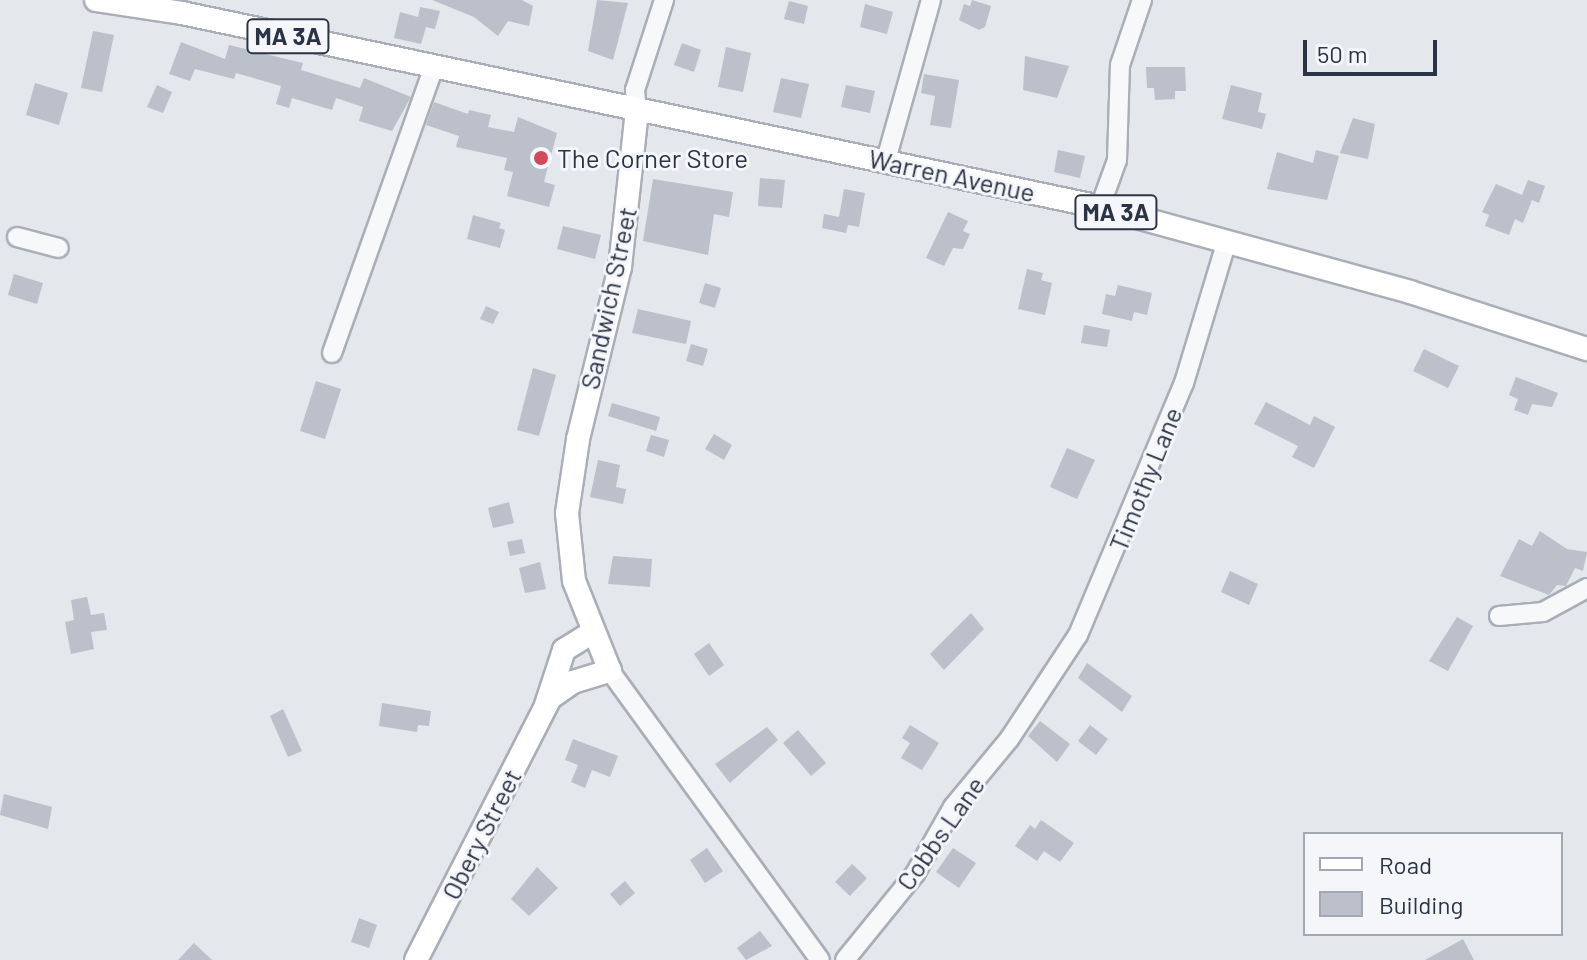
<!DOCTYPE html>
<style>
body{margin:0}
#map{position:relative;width:1587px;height:960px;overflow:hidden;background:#e4e7ec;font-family:Barlow,sans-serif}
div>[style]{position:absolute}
.building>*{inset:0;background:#bbc0ca}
.roads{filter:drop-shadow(2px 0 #a9aeb7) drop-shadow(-2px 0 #a9aeb7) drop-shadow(0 2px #a9aeb7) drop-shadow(0 -2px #a9aeb7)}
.minor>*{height:18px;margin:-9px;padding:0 9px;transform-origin:9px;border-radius:9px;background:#f7f8fa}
.major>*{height:22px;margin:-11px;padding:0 11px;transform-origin:11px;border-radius:11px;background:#fff}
.dots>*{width:22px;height:22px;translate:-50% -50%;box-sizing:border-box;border:4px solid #f4f6f9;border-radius:50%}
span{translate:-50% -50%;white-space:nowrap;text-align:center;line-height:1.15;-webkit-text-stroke:6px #f4f6f9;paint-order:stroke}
.shield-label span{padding:2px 6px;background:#f4f6f9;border:2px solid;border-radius:6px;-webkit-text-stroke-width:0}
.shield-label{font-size:24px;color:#2b3445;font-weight:700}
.poi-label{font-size:26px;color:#2b3445}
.left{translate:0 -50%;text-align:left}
.street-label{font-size:26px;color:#2b3445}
.legend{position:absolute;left:1303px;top:832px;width:260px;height:104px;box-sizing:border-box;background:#f4f6f9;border:2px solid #a4a8b1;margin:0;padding:10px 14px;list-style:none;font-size:24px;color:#2b3445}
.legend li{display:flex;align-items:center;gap:16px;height:40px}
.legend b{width:40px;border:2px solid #a4a8b1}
.scale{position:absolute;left:1303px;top:40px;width:134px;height:36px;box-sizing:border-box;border:4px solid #2b3445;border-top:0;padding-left:10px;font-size:24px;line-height:28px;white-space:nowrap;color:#2b3445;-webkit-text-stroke:6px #f4f6f9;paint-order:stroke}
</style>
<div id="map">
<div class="building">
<div style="clip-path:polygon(432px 0,522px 0,533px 6px,529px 26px,508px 21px,498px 36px,474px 17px)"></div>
<div style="clip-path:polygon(597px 0,628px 3px,613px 60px,588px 51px)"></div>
<div style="clip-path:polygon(972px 0,991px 6px,985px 27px,979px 30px,959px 20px,964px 4px,970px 6px)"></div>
<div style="clip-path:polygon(789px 1px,808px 6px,804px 24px,784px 19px)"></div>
<div style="clip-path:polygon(865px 4px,893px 12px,887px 34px,860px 27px)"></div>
<div style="clip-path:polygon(420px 7px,440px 11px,435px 29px,426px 27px,421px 44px,394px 38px,400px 12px,418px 17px)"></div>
<div style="clip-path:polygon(93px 31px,114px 35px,102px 92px,81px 88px)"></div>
<div style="clip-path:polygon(181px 42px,225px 59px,229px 45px,282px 58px,303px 63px,301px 70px,360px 88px,364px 78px,411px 97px,392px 131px,359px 121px,363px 107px,336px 98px,332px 110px,292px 98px,289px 108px,276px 104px,281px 86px,236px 73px,234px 79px,195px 69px,190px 81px,169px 74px)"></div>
<div style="clip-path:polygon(682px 43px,701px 50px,694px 72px,674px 65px)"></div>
<div style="clip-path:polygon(726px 47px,751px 53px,743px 92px,718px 87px)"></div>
<div style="clip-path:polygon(1025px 56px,1069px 66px,1057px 98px,1023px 90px)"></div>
<div style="clip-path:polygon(1146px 67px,1185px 67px,1186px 91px,1175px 91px,1175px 99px,1155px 100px,1154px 88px,1147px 88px)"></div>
<div style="clip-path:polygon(924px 74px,959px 80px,951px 128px,930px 125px,935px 96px,921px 93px)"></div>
<div style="clip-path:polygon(781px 78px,809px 84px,801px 118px,773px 112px)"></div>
<div style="clip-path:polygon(35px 83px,68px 93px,59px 125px,26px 115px)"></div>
<div style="clip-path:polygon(157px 85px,172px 92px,163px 113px,147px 107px)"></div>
<div style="clip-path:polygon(846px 85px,875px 91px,870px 113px,841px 107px)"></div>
<div style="clip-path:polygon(1231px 85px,1262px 93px,1258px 112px,1266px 114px,1262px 129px,1222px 119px)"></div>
<div style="clip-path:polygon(434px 102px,468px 114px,469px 110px,491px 115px,488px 127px,514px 132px,518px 117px,557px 133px,544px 182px,555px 185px,549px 207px,507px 196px,513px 172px,504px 170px,507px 158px,456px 147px,459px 136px,426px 125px)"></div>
<div style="clip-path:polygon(1353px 118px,1375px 124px,1368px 159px,1340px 153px)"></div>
<div style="clip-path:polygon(1058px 150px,1085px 156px,1080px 178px,1054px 172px)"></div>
<div style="clip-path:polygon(1316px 150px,1339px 156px,1327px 200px,1267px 189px,1277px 152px,1313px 163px)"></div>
<div style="clip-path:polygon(760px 178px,785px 180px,782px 208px,758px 206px)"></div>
<div style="clip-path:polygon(653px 179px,733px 192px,729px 217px,714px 214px,708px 255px,643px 241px)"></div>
<div style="clip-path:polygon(1528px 180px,1545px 186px,1539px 203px,1532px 200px,1523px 223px,1515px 219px,1509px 235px,1485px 226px,1489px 215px,1482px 212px,1496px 184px,1522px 195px)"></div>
<div style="clip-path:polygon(844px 189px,865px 193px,859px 227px,848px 225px,846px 233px,822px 228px,824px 214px,839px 217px)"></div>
<div style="clip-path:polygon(948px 212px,968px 221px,963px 231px,970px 234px,963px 249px,953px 248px,944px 266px,926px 258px)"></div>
<div style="clip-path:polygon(473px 215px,501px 223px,499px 228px,505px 230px,500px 248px,467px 239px)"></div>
<div style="clip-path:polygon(563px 226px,601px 235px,595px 259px,557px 249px)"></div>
<div style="clip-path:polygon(1027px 269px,1043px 273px,1041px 280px,1052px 283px,1045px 315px,1018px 309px)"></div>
<div style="clip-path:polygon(14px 274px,43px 283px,37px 304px,8px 295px)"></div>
<div style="clip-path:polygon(705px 283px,721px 288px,715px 308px,699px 303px)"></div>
<div style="clip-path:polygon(1118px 285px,1152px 293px,1147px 315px,1134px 312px,1132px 321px,1102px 314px,1106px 294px,1115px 296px)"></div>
<div style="clip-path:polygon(486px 306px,499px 312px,493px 324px,480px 319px)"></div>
<div style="clip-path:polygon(638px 309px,691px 321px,686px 344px,632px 333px)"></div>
<div style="clip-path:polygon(1084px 325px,1110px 330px,1107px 347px,1081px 343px)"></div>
<div style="clip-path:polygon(691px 344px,708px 349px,703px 366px,686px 361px)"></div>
<div style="clip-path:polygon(1424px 349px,1459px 366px,1448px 388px,1413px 371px)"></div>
<div style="clip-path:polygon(533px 368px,556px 375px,539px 436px,517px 430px)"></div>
<div style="clip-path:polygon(1516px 377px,1558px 393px,1552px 407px,1532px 404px,1528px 415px,1514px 410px,1518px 399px,1509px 395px)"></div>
<div style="clip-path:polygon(316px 381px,341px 389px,325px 439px,300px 431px)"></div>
<div style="clip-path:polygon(1266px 402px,1310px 425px,1314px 416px,1335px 427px,1314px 468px,1292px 457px,1298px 446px,1254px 424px)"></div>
<div style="clip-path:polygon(612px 403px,660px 417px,656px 431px,608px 416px)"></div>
<div style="clip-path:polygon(714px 434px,732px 445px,724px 460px,705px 449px)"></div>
<div style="clip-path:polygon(651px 435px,669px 440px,664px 457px,646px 451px)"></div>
<div style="clip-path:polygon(1067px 448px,1095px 460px,1077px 499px,1050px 487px)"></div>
<div style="clip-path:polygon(598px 460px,620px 465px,616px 487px,626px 489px,623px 504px,590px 497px)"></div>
<div style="clip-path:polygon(509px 502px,514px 523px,493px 528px,488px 508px)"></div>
<div style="clip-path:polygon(1540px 531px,1567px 549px,1587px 552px,1583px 571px,1575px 568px,1566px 586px,1557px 585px,1549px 595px,1500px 576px,1519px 539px,1532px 546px)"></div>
<div style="clip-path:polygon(522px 539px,525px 553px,510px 556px,507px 542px)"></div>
<div style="clip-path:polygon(613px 556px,652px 559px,650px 587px,608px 584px)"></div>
<div style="clip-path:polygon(540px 562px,546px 589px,525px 593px,519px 568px)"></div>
<div style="clip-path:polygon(1230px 571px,1258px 584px,1249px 605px,1221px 592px)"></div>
<div style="clip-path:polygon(87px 597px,91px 615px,104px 613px,107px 630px,91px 632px,94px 649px,71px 654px,65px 622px,74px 620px,71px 600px)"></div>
<div style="clip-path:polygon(971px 613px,984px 629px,944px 670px,930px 654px)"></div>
<div style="clip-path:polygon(1457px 617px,1473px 626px,1448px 671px,1429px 661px)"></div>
<div style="clip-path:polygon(709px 643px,724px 665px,709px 676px,694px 654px)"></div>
<div style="clip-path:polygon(1087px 663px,1132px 696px,1122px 712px,1078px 678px)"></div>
<div style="clip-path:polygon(382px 703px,431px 711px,429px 726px,418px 725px,417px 732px,379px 726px)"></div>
<div style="clip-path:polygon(283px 709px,302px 751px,288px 757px,270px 716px)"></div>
<div style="clip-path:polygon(1040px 721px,1070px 744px,1057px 762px,1028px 736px)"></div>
<div style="clip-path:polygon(910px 725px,939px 743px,922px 770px,901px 758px,910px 743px,902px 738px)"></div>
<div style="clip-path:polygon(1090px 725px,1108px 739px,1096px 755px,1078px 741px)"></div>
<div style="clip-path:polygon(767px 727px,778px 740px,730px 783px,715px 764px)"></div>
<div style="clip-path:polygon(798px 730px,826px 763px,811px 776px,783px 743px)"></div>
<div style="clip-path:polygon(573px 739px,618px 756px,610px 777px,592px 770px,585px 788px,571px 782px,578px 765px,565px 760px)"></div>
<div style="clip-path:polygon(4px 794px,52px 807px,48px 829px,0 815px)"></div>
<div style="clip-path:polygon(1041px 820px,1074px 843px,1060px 862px,1044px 851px,1037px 861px,1015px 846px,1030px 825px,1035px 829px)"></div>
<div style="clip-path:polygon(707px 848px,723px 871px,705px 883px,690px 860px)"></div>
<div style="clip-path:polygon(953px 848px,976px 863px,959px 888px,936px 872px)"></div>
<div style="clip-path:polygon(852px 864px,867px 878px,850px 896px,835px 882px)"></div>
<div style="clip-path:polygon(537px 867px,558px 888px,529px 916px,511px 899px)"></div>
<div style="clip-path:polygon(625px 881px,635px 893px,620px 906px,610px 894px)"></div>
<div style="clip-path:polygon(359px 918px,377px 925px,369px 948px,351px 942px)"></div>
<div style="clip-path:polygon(760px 931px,772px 946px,746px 960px,737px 948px)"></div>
<div style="clip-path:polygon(1463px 939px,1474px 960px,1425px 960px)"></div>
<div style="clip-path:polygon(194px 943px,212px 960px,178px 960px)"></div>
</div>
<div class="roads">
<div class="minor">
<div style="left:637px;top:110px;width:20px;rotate:-96deg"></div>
<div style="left:635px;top:90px;width:95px;rotate:-72.1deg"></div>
<div style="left:886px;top:160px;width:166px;rotate:-74.3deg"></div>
<div style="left:1100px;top:207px;width:50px;rotate:-70.1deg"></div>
<div style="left:1117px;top:160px;width:95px;rotate:-88.2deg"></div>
<div style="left:1120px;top:65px;width:69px;rotate:-71.3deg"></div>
<div style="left:17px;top:237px;width:43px;rotate:14.7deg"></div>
<div style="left:332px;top:353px;width:304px;rotate:-70.4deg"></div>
<div style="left:1499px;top:616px;width:44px;rotate:-5.2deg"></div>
<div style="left:1543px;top:612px;width:50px;rotate:-28.6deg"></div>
<div style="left:610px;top:671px;width:357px;rotate:54deg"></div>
<div style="left:845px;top:960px;width:111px;rotate:-50.9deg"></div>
<div style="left:915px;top:874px;width:77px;rotate:-60.4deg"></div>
<div style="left:953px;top:807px;width:89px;rotate:-50.4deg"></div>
<div style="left:1010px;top:738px;width:123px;rotate:-56.6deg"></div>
<div style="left:1078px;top:635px;width:273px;rotate:-67.2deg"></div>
<div style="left:1184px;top:383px;width:148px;rotate:-73.2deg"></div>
</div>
<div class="major">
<div style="left:96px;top:0;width:87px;rotate:8.6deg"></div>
<div style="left:182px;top:13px;width:938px;rotate:11.93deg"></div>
<div style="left:1100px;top:207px;width:321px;rotate:15.3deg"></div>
<div style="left:1410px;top:292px;width:186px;rotate:17.9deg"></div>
<div style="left:546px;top:705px;width:58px;rotate:-71.9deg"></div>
<div style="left:564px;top:650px;width:32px;rotate:-32deg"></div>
<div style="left:416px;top:960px;width:294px;rotate:-62.9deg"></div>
<div style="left:550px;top:698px;width:28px;rotate:-35deg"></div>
<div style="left:573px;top:682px;width:39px;rotate:-17deg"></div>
<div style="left:610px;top:671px;width:97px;rotate:-111.8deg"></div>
<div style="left:574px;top:581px;width:68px;rotate:-95.9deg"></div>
<div style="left:567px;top:513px;width:75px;rotate:-81.5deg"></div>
<div style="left:578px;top:439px;width:177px;rotate:-76.3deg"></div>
<div style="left:620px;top:267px;width:158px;rotate:-83.8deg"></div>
</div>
</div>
<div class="dots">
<div style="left:541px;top:158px;background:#d1495b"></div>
</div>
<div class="shield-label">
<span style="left:288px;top:36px">MA 3A</span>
<span style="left:1116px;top:212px">MA 3A</span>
</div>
<div class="poi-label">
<span class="left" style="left:557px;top:158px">The Corner Store</span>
</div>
<div class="street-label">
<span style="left:952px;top:175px;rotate:12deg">Warren Avenue</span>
<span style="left:608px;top:298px;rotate:-78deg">Sandwich Street</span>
<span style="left:1145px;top:479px;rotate:-68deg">Timothy Lane</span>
<span style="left:940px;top:833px;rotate:-55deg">Cobbs Lane</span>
<span style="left:481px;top:834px;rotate:-63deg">Obery Street</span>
</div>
<ul class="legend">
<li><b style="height:10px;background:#fff"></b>Road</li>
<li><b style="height:22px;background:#bbc0ca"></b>Building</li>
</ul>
<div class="scale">50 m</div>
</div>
